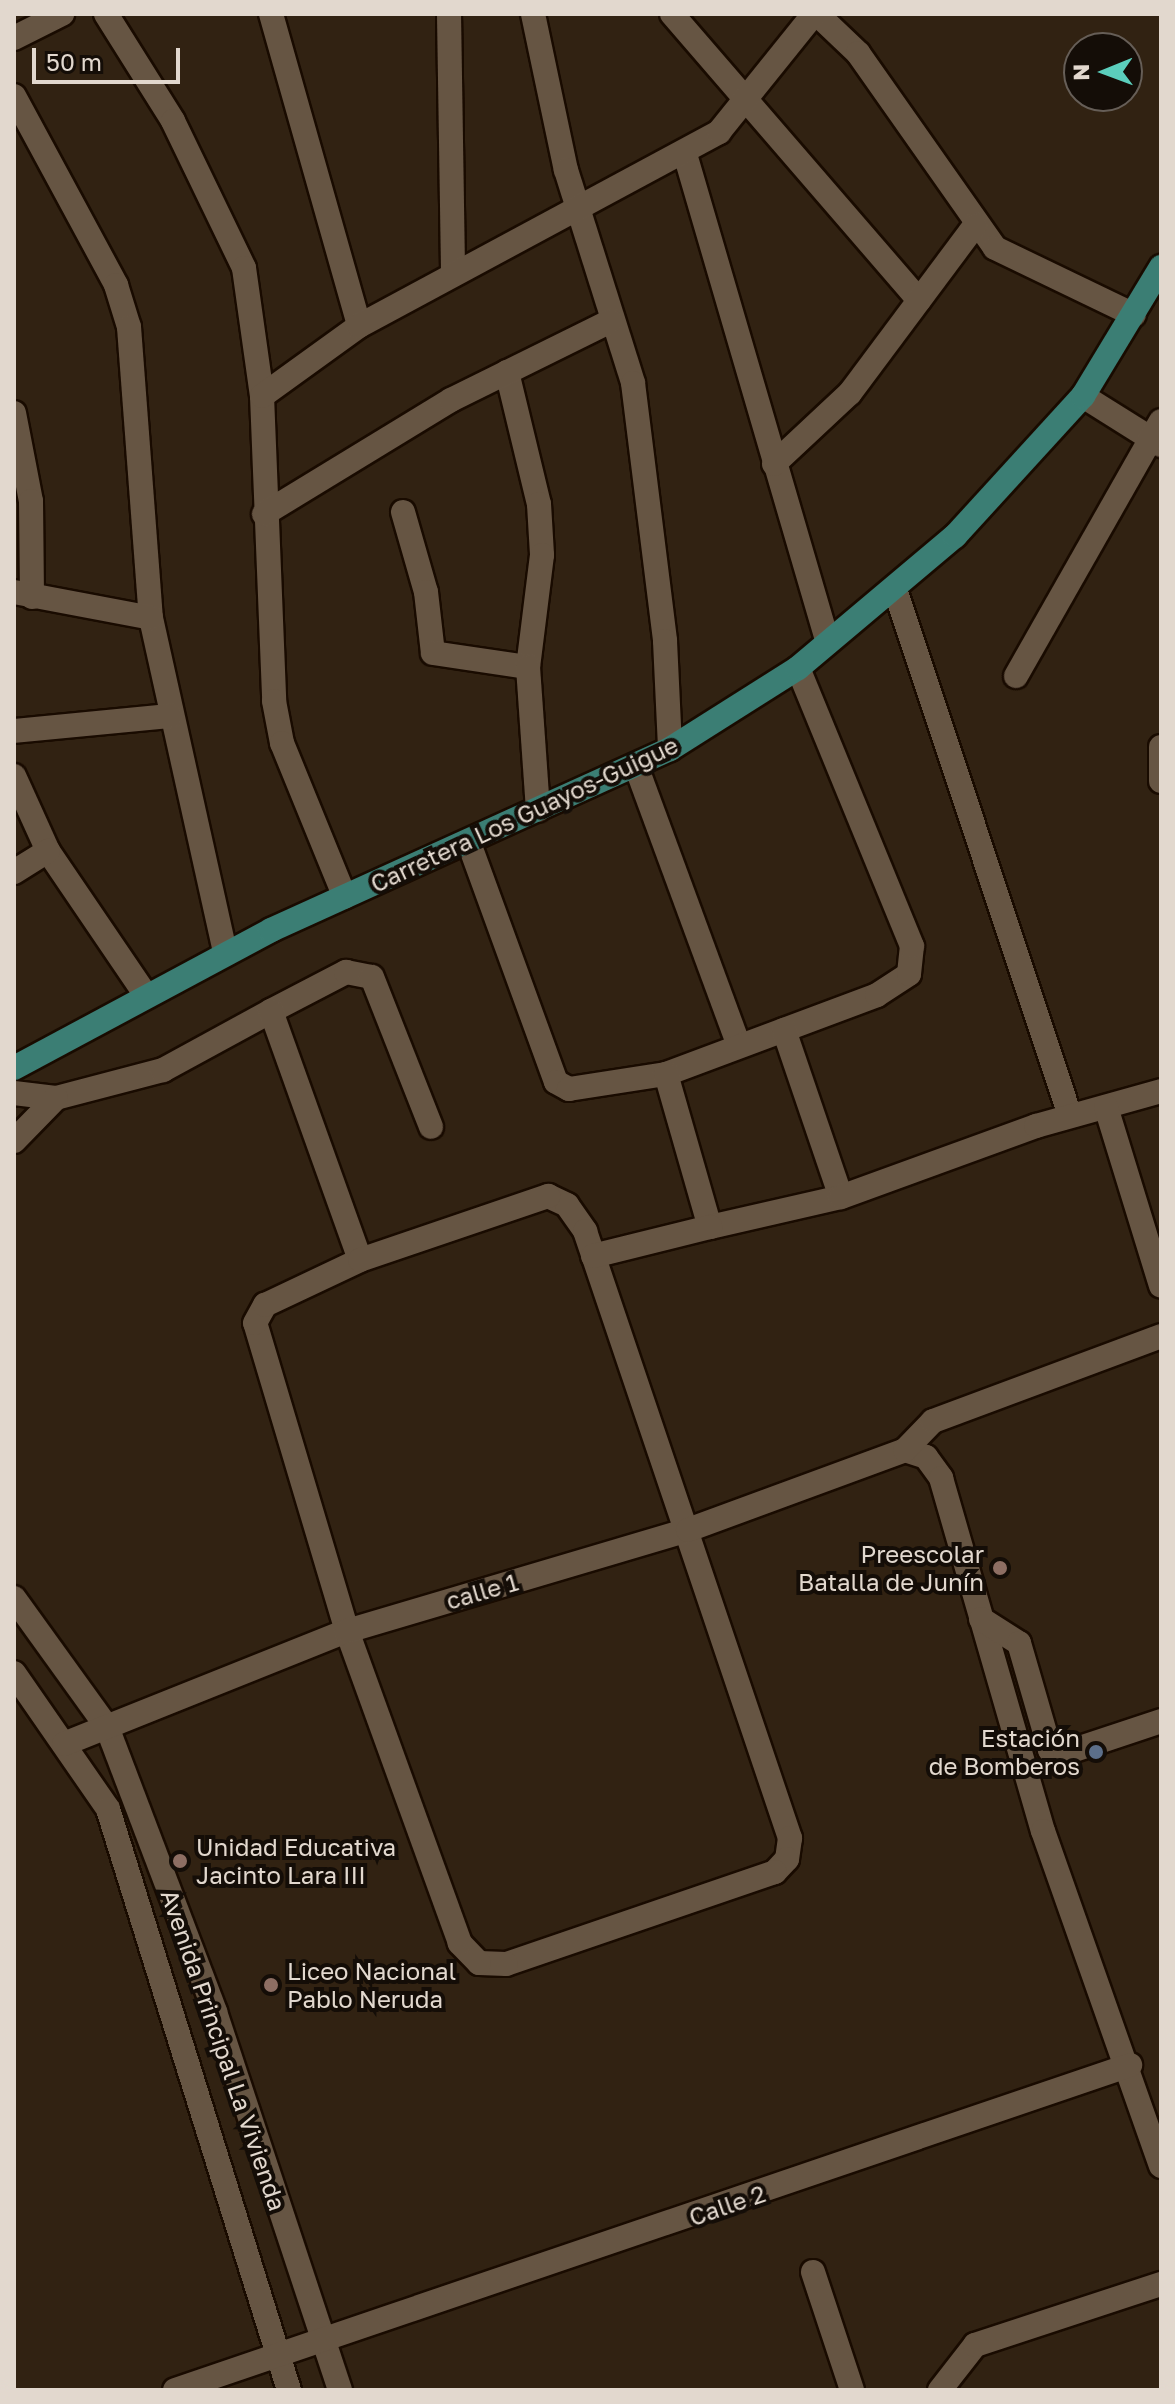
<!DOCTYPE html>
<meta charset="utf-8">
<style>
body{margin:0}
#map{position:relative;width:1175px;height:2404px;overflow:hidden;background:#312212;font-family:"Golos Text",sans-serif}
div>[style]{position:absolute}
.roads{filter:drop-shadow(2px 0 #190b00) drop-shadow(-2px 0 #190b00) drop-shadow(0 2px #190b00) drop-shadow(0 -2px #190b00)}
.minor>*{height:24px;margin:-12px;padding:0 12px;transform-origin:12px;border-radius:12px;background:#665543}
.major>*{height:24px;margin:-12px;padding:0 12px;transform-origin:12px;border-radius:12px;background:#3b7e74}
.dots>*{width:22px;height:22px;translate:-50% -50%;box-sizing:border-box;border:4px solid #140d07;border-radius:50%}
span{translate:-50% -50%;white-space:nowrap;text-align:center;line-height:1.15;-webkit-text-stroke:8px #140d07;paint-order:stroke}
.street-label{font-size:24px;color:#e2d8ce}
.poi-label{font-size:24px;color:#e2d8ce}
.right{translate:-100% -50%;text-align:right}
.left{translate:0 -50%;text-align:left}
.frame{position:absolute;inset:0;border:16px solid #e2d8ce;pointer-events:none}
.north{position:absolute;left:1063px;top:32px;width:80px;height:80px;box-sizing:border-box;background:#140d07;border:2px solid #665e57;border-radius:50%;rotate:269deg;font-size:22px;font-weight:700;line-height:32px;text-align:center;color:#e2d8ce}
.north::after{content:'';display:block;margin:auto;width:28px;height:36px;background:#5bcebc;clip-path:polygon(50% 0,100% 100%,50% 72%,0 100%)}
.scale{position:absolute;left:32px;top:48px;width:148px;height:36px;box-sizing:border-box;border:4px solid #e2d8ce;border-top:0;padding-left:10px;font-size:24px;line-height:28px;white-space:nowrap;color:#e2d8ce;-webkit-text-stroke:6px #140d07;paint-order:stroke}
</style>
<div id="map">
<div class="roads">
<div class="minor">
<div style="left:106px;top:14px;width:126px;rotate:57.9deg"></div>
<div style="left:173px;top:121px;width:163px;rotate:64.2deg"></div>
<div style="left:244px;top:268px;width:129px;rotate:82deg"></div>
<div style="left:262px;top:396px;width:305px;rotate:87.7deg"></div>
<div style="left:274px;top:701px;width:43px;rotate:79.2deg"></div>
<div style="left:282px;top:743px;width:166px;rotate:67.8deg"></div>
<div style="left:271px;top:14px;width:324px;rotate:74.2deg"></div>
<div style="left:449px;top:14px;width:260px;rotate:89.1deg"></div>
<div style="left:533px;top:14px;width:159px;rotate:78.1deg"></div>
<div style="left:566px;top:170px;width:223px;rotate:72.5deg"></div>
<div style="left:633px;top:383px;width:260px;rotate:82.9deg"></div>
<div style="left:665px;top:641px;width:108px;rotate:87.3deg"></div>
<div style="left:672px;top:14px;width:378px;rotate:49.2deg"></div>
<div style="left:817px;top:14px;width:57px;rotate:43.6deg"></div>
<div style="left:858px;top:53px;width:238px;rotate:54.9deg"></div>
<div style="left:995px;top:248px;width:154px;rotate:25.7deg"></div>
<div style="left:14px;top:38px;width:54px;rotate:-26.6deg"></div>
<div style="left:14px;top:96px;width:215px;rotate:61.6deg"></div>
<div style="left:116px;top:285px;width:44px;rotate:72.8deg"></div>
<div style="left:129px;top:327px;width:292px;rotate:85.7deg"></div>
<div style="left:151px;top:618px;width:342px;rotate:77.5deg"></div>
<div style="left:685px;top:154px;width:509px;rotate:73.7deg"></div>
<div style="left:507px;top:372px;width:136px;rotate:76.4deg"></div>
<div style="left:539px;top:504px;width:51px;rotate:86.6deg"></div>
<div style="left:542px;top:555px;width:113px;rotate:97.1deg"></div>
<div style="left:262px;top:396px;width:120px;rotate:-35.8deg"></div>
<div style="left:359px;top:326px;width:409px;rotate:-28.3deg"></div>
<div style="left:719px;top:132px;width:151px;rotate:-51.2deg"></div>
<div style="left:1083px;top:396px;width:92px;rotate:32.1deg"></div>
<div style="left:14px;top:413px;width:90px;rotate:79.1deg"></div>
<div style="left:31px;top:501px;width:96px;rotate:89.4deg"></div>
<div style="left:774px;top:464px;width:104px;rotate:-43.1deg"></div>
<div style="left:850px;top:393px;width:209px;rotate:-53.3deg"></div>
<div style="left:403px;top:512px;width:83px;rotate:74deg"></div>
<div style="left:426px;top:592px;width:61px;rotate:83.5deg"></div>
<div style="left:433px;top:653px;width:96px;rotate:8.4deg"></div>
<div style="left:528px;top:667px;width:143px;rotate:86deg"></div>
<div style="left:264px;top:514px;width:219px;rotate:-31.4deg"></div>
<div style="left:451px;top:400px;width:178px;rotate:-26.3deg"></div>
<div style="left:895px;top:589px;width:555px;rotate:71.63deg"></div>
<div style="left:14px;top:592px;width:139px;rotate:10.7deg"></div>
<div style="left:1016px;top:676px;width:293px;rotate:-60.4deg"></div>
<div style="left:14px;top:731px;width:157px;rotate:-5.5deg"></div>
<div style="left:1161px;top:747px;width:34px;rotate:90deg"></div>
<div style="left:636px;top:766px;width:298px;rotate:69.8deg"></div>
<div style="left:14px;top:776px;width:82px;rotate:65.6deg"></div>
<div style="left:48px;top:851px;width:174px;rotate:55.8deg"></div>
<div style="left:469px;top:843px;width:254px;rotate:70deg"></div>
<div style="left:556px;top:1082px;width:15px;rotate:28deg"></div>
<div style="left:569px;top:1089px;width:98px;rotate:-8.8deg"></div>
<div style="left:666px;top:1074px;width:225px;rotate:-20.5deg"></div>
<div style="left:877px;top:995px;width:38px;rotate:-33deg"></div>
<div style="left:909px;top:974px;width:28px;rotate:-84deg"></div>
<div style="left:912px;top:946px;width:300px;rotate:-112.3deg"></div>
<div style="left:14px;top:872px;width:40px;rotate:-32deg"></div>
<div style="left:271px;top:1011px;width:85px;rotate:-27.5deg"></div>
<div style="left:346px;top:972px;width:26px;rotate:11deg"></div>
<div style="left:372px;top:977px;width:161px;rotate:68.5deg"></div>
<div style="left:784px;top:1030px;width:176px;rotate:71.2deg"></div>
<div style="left:666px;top:1074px;width:159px;rotate:74deg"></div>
<div style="left:710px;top:1227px;width:134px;rotate:-12.9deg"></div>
<div style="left:841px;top:1197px;width:208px;rotate:-20deg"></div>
<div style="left:1036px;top:1126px;width:130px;rotate:-15.6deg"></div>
<div style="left:14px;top:1093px;width:42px;rotate:6.8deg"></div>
<div style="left:56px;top:1098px;width:111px;rotate:-14.7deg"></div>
<div style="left:163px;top:1070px;width:123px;rotate:-28.6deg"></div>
<div style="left:271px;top:1011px;width:264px;rotate:70.3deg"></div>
<div style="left:1106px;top:1107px;width:187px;rotate:72.9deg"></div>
<div style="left:14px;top:1141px;width:60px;rotate:-45.7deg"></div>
<div style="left:548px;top:1196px;width:21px;rotate:25deg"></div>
<div style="left:567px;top:1205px;width:32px;rotate:55deg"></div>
<div style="left:585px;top:1231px;width:641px;rotate:71.34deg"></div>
<div style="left:790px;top:1838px;width:21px;rotate:98deg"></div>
<div style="left:787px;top:1859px;width:18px;rotate:133deg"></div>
<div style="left:775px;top:1872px;width:284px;rotate:161.1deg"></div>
<div style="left:506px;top:1964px;width:27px;rotate:-178deg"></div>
<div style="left:479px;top:1963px;width:28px;rotate:-134deg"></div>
<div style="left:460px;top:1943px;width:332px;rotate:-109.9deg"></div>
<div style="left:347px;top:1631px;width:321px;rotate:-106.6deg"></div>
<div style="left:255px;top:1323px;width:21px;rotate:-61deg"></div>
<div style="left:265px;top:1305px;width:105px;rotate:-25.3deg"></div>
<div style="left:360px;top:1260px;width:199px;rotate:-18.8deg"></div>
<div style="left:593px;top:1256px;width:121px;rotate:-13.9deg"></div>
<div style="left:905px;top:1450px;width:22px;rotate:18deg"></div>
<div style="left:926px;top:1457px;width:26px;rotate:54deg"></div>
<div style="left:941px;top:1478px;width:367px;rotate:73.9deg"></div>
<div style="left:1043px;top:1831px;width:355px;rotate:70.6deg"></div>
<div style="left:14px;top:1598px;width:159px;rotate:54.2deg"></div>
<div style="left:107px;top:1727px;width:305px;rotate:69.2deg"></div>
<div style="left:215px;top:2012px;width:398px;rotate:71.7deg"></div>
<div style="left:981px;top:1619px;width:45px;rotate:32.3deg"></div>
<div style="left:1019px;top:1643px;width:111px;rotate:73.8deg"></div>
<div style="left:1050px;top:1750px;width:15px;rotate:11deg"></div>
<div style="left:1065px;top:1753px;width:101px;rotate:-18.4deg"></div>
<div style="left:14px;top:1673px;width:165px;rotate:55.3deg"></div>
<div style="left:108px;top:1809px;width:609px;rotate:72.7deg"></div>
<div style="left:64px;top:1744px;width:305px;rotate:-21.8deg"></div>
<div style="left:347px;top:1631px;width:356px;rotate:-16.5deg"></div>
<div style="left:688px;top:1530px;width:231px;rotate:-20.2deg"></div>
<div style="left:905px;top:1450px;width:40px;rotate:-46deg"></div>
<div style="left:933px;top:1421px;width:243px;rotate:-20.4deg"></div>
<div style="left:813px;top:2272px;width:124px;rotate:71.7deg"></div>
<div style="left:175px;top:2390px;width:1009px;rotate:-18.79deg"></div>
<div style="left:940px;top:2390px;width:57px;rotate:-52.1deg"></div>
<div style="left:975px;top:2345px;width:196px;rotate:-18.2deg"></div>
</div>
<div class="major">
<div style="left:14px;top:1068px;width:292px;rotate:-28.2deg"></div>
<div style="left:271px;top:930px;width:438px;rotate:-24.4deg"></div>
<div style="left:670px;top:749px;width:151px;rotate:-32.3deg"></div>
<div style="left:798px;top:668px;width:205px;rotate:-40.1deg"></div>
<div style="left:955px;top:536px;width:190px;rotate:-47.6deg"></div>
<div style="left:1083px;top:396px;width:151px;rotate:-58.8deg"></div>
</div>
</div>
<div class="dots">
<div style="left:1000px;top:1568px;background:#8d6e63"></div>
<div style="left:1096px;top:1752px;background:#5c6f8a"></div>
<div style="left:180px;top:1861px;background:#8d6e63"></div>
<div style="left:271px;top:1985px;background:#8d6e63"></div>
</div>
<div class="street-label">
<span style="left:524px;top:814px;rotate:-25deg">Carretera Los Guayos-Guigue</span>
<span style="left:482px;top:1591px;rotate:-16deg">calle 1</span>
<span style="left:224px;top:2050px;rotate:71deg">Avenida Principal La Vivienda</span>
<span style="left:727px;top:2205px;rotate:-19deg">Calle 2</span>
</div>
<div class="poi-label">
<span class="right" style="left:984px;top:1568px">Preescolar<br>Batalla de Junín</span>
<span class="right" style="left:1080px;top:1752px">Estación<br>de Bomberos</span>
<span class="left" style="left:196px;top:1861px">Unidad Educativa<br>Jacinto Lara III</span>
<span class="left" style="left:287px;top:1985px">Liceo Nacional<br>Pablo Neruda</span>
</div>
<div class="frame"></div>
<div class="north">N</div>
<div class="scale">50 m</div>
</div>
